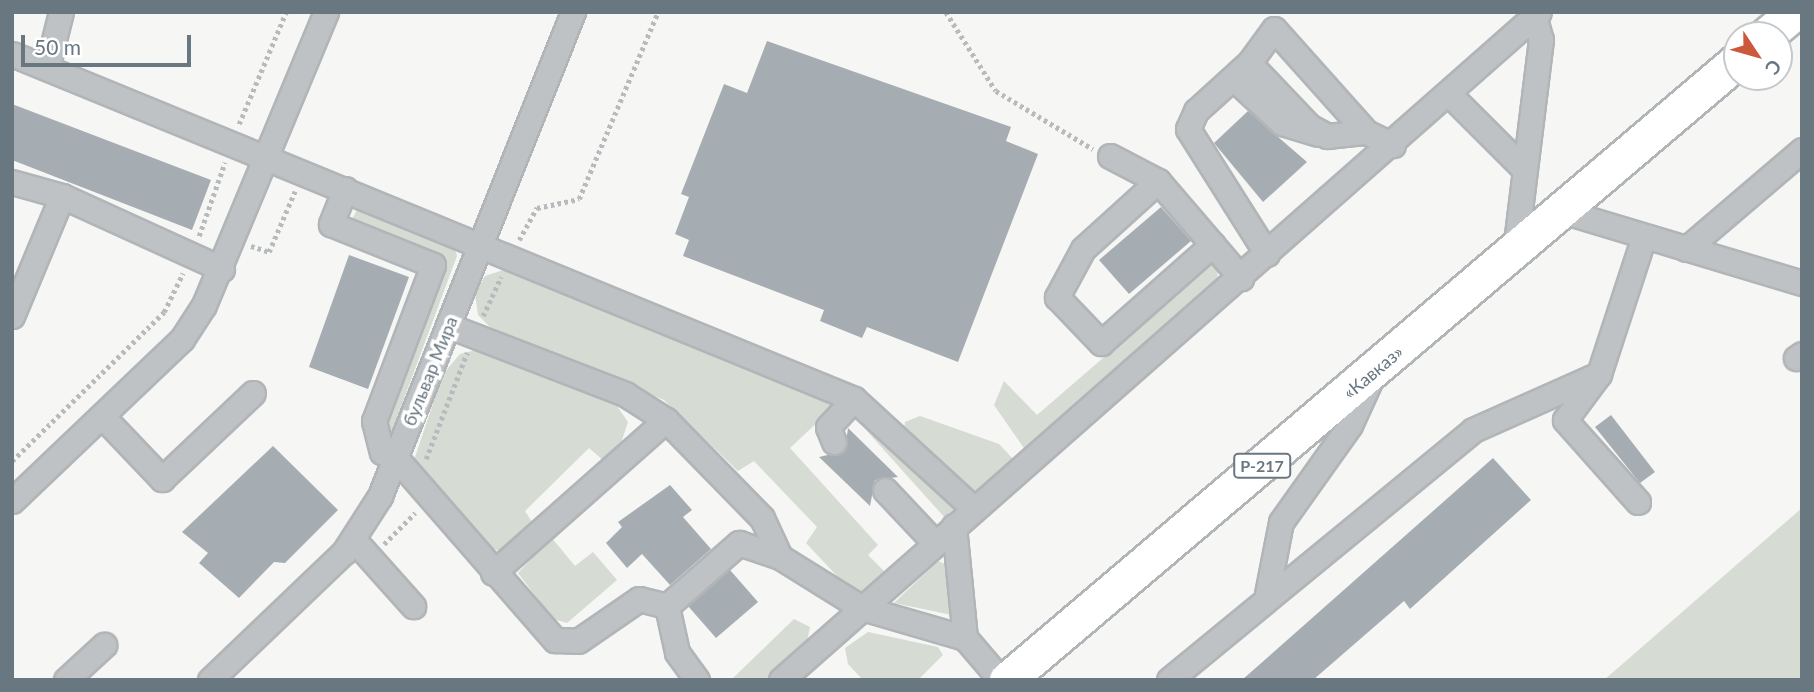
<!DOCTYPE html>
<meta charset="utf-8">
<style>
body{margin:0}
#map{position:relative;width:1814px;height:692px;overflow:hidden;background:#f6f6f4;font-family:Lato,sans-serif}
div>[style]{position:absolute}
.green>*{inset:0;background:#d6dbd3}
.building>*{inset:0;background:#a6adb2}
.path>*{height:4.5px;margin-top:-2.25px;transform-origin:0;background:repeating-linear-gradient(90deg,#b8bbbd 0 3.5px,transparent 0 7px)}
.roads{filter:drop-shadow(2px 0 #b2b5b8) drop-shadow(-2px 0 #b2b5b8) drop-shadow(0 2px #b2b5b8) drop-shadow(0 -2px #b2b5b8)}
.minor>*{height:23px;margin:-11.5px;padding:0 11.5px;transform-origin:11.5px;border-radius:11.5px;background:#bec2c5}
.highway>*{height:35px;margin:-17.5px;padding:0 17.5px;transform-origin:17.5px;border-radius:17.5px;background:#fff}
span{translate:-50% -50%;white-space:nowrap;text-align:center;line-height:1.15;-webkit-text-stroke:7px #fff;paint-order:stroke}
.shield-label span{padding:2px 5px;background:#fff;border:2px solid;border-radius:5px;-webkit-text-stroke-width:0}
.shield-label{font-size:16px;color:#697781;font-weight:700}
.street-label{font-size:18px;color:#697781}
.frame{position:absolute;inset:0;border:14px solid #697781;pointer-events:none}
.north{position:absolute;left:1723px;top:21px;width:70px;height:70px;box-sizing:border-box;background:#fff;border:2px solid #c3c9cd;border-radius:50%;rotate:126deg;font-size:19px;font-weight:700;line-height:28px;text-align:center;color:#697781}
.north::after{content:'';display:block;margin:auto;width:24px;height:32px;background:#cd593d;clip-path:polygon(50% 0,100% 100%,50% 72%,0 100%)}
.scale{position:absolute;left:21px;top:35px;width:170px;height:32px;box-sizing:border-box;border:4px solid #697781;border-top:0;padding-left:9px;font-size:21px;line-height:24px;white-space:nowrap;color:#697781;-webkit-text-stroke:5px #fff;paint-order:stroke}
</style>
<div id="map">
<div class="green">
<div style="clip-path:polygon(358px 208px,454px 246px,457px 256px,386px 447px,379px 428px,441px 261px,351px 221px)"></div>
<div style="clip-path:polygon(1207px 261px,1217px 267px,1218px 280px,1026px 451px,994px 405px,1004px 381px,1037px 415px,1183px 289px)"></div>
<div style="clip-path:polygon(509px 268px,839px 402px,790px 448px,878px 545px,868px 555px,887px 574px,866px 592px,853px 593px,806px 543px,817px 527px,754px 461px,738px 471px,664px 400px,490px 327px,478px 315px,475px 294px,485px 276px)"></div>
<div style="clip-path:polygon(476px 350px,613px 400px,628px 422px,619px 449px,604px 461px,589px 448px,525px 511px,534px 525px,499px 551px,484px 544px,414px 460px,443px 374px,460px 354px)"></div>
<div style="clip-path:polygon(920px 416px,999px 444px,1014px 460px,974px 494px,904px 430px,905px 422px)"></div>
<div style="clip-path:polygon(857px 420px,959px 506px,946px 519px)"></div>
<div style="clip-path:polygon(1802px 508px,1802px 680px,1604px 680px)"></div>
<div style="clip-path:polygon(551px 537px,575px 566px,593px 552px,617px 580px,567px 623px,553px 619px,518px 573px)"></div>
<div style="clip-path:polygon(938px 561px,945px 564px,952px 615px,894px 603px)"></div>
<div style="clip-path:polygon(794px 619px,810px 627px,807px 642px,766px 680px,731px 680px)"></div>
<div style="clip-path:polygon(868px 632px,938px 647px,943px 655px,918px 680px,863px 680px,848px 664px,845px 648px)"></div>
</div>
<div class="building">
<div style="clip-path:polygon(767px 41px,1011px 127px,1006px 141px,1038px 154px,958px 362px,867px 327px,862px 338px,820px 321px,824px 310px,683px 256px,689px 240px,675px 234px,689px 197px,681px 194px,724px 84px,747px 93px)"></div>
<div style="clip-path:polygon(12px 104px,211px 180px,192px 230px,12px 160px)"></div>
<div style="clip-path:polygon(1248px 111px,1307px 162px,1263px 202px,1214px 143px)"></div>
<div style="clip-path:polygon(1161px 207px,1191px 241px,1129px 294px,1099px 260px)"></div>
<div style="clip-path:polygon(349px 255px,409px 277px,368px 389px,309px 367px)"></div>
<div style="clip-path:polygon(1611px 415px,1655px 472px,1640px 483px,1595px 427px)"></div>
<div style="clip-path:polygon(848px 428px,898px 477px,875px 480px,870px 506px,819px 457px,845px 451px)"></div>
<div style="clip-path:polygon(273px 446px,338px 510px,285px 563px,274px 562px,239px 598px,199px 563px,208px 553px,182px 532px)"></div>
<div style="clip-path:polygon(1493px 458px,1531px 500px,1410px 609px,1404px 601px,1313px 680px,1242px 680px)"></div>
<div style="clip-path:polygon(670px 485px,692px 510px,683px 517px,711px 549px,670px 585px,642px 554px,627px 568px,606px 543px,622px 527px,618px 522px)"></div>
<div style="clip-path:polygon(730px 570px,758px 602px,716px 638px,688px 606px)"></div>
</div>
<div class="path">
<div style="left:946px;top:12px;width:93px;rotate:57.7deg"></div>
<div style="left:996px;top:91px;width:113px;rotate:30.9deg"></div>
<div style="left:239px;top:124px;width:121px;rotate:-67.2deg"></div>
<div style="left:199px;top:236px;width:78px;rotate:-70.6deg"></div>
<div style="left:519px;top:240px;width:37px;rotate:-61deg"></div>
<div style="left:537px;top:208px;width:43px;rotate:-12.1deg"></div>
<div style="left:579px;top:199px;width:203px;rotate:-67.1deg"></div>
<div style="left:251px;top:246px;width:19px;rotate:18deg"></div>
<div style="left:269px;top:252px;width:66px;rotate:-66.9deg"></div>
<div style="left:483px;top:316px;width:43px;rotate:-65.2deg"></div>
<div style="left:426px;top:459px;width:114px;rotate:-68.9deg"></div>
<div style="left:12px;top:461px;width:213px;rotate:-44.4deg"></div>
<div style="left:164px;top:312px;width:43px;rotate:-64deg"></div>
<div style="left:384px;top:544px;width:44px;rotate:-45deg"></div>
</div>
<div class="roads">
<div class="minor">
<div style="left:12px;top:54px;width:910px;rotate:22.28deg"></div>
<div style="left:854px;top:399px;width:163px;rotate:42.5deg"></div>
<div style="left:1249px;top:63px;width:87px;rotate:46.4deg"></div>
<div style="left:1309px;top:126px;width:21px;rotate:29deg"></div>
<div style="left:1327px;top:136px;width:39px;rotate:-6deg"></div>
<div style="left:47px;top:68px;width:58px;rotate:-76deg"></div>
<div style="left:1233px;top:78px;width:67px;rotate:42.6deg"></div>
<div style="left:1282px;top:123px;width:37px;rotate:17deg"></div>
<div style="left:1450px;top:95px;width:103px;rotate:45deg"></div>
<div style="left:1110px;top:156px;width:54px;rotate:27.5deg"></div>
<div style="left:1158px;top:181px;width:101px;rotate:137.8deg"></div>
<div style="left:1083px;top:249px;width:55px;rotate:118.4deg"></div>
<div style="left:1057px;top:297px;width:64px;rotate:46.3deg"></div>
<div style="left:1101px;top:343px;width:149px;rotate:-41.5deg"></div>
<div style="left:1158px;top:181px;width:128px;rotate:49.4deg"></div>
<div style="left:12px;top:182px;width:52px;rotate:15.6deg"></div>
<div style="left:62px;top:196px;width:176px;rotate:24.5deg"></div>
<div style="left:345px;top:189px;width:38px;rotate:112deg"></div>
<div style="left:331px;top:224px;width:110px;rotate:21.9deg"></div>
<div style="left:433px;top:265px;width:167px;rotate:110.7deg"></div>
<div style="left:374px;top:421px;width:32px;rotate:76deg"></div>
<div style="left:382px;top:452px;width:15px;rotate:23deg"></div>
<div style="left:396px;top:458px;width:242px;rotate:48.9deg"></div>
<div style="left:555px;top:640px;width:23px;rotate:2deg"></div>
<div style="left:578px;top:641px;width:74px;rotate:-34.5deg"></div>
<div style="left:639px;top:599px;width:29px;rotate:14deg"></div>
<div style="left:1562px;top:211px;width:251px;rotate:16.7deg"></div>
<div style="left:1686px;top:249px;width:153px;rotate:-40.5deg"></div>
<div style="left:1515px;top:251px;width:213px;rotate:-83deg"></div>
<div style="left:1541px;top:40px;width:29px;rotate:-106deg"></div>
<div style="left:1267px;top:254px;width:148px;rotate:-122.3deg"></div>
<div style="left:1188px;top:129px;width:20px;rotate:-66deg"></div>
<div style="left:1196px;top:111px;width:72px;rotate:-42.2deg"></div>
<div style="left:1249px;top:63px;width:42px;rotate:-53.7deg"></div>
<div style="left:1274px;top:29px;width:138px;rotate:48.2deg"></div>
<div style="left:1366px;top:132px;width:30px;rotate:26deg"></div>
<div style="left:12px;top:316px;width:130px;rotate:-67.4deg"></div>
<div style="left:449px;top:326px;width:189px;rotate:21.1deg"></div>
<div style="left:625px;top:394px;width:49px;rotate:32.4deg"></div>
<div style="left:666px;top:420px;width:137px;rotate:45.6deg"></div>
<div style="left:762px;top:518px;width:43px;rotate:65.2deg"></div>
<div style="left:1796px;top:358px;width:7px;rotate:-34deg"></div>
<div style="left:103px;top:417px;width:86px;rotate:46.4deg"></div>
<div style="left:162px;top:479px;width:125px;rotate:-43.4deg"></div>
<div style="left:834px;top:442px;width:16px;rotate:-112deg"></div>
<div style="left:828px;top:427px;width:38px;rotate:-47deg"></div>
<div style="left:885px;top:490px;width:73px;rotate:46.7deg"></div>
<div style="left:12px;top:501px;width:235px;rotate:-43.6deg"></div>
<div style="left:182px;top:339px;width:40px;rotate:-57.1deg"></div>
<div style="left:204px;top:305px;width:317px;rotate:-67.4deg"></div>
<div style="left:1638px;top:502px;width:110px;rotate:-131.7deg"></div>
<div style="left:1565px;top:420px;width:57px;rotate:-53.5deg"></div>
<div style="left:1599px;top:374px;width:145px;rotate:-71.9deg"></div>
<div style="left:954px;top:526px;width:113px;rotate:84.4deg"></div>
<div style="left:354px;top:540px;width:89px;rotate:48.2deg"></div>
<div style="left:493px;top:573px;width:231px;rotate:-41.5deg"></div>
<div style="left:1267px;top:594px;width:73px;rotate:-79deg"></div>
<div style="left:1281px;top:522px;width:119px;rotate:-54.6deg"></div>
<div style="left:1350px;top:425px;width:53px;rotate:-65.4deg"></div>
<div style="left:66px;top:680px;width:52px;rotate:-42.6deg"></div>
<div style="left:210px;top:680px;width:185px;rotate:-43.7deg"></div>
<div style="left:344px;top:552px;width:67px;rotate:-57.3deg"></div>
<div style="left:380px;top:496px;width:521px;rotate:-68.26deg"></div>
<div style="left:697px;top:680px;width:34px;rotate:-126deg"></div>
<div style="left:677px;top:652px;width:47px;rotate:-102.3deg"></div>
<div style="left:667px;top:606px;width:96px;rotate:-41.2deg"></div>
<div style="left:739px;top:543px;width:43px;rotate:18.9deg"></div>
<div style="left:780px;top:557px;width:97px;rotate:31.9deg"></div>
<div style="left:862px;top:608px;width:107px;rotate:16.2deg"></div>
<div style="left:965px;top:638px;width:55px;rotate:49.4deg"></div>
<div style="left:781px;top:680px;width:1010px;rotate:-41.39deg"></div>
<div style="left:1169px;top:680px;width:394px;rotate:-39.4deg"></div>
<div style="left:1473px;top:430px;width:138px;rotate:-24deg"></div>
</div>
<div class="highway">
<div style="left:1767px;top:35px;width:35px;rotate:-40deg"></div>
<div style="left:1007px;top:680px;width:957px;rotate:-40.3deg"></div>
</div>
</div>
<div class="shield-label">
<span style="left:1262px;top:466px">Р-217</span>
</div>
<div class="street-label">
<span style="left:430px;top:371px;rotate:-68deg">бульвар Мира</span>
<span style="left:1373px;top:372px;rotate:-40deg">«Кавказ»</span>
</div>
<div class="frame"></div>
<div class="north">С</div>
<div class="scale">50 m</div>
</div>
